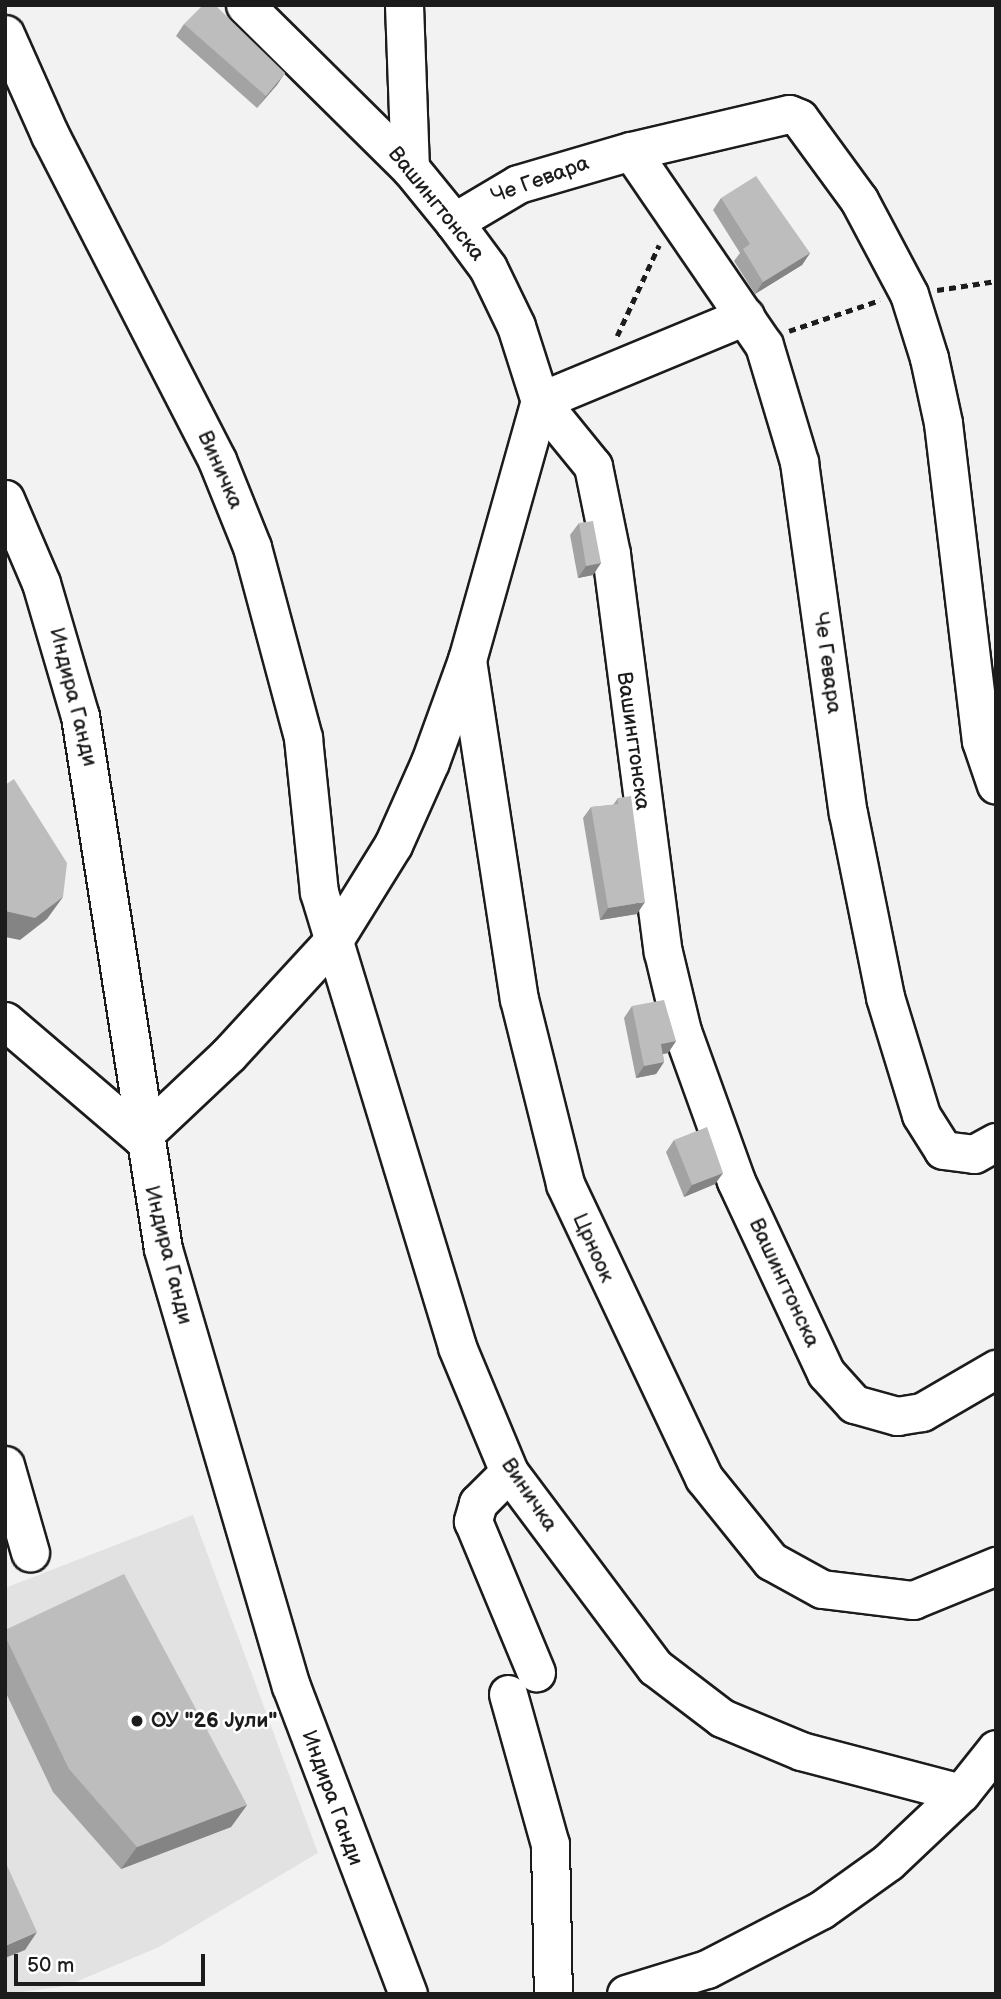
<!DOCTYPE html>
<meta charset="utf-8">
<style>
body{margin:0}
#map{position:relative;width:1001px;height:1999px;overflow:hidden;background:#f2f2f2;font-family:"Balsamiq Sans",sans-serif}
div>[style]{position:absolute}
.built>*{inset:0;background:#e2e2e2}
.path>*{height:4.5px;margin-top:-2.25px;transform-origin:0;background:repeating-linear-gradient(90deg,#1c1c1c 0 7px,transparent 0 12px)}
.roads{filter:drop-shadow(2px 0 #1c1c1c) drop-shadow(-2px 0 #1c1c1c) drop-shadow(0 2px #1c1c1c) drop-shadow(0 -2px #1c1c1c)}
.minor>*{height:37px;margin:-18.5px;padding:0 18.5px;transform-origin:18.5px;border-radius:18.5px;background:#fff}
.wall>*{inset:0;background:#a3a3a3}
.shaded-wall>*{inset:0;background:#848484}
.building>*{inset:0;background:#bdbdbd}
.dots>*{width:19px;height:19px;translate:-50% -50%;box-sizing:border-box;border:4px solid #fff;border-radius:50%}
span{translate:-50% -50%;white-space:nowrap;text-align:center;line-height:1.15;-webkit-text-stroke:5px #fff;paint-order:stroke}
.street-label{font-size:21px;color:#1c1c1c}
.poi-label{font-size:21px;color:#1c1c1c;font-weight:700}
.left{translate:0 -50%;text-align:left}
.frame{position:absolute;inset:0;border:7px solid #1c1c1c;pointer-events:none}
.scale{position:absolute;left:14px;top:1954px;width:191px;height:32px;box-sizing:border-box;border:4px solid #1c1c1c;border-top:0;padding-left:9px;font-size:21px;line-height:24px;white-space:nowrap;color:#1c1c1c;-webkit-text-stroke:5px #fff;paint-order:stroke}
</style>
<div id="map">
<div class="built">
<div style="clip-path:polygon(193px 1515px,318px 1853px,159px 1947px,66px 1986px,5px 1994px,5px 1588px)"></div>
</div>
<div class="path">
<div style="left:937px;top:290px;width:60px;rotate:-8.7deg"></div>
<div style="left:789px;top:331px;width:96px;rotate:-18.8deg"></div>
<div style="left:617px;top:336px;width:100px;rotate:-65.2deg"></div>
</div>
<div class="roads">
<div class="minor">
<div style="left:245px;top:5px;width:232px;rotate:44.7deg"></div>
<div style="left:410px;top:168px;width:70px;rotate:50.8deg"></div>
<div style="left:454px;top:222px;width:57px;rotate:53.5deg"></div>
<div style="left:488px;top:268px;width:64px;rotate:64.2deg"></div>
<div style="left:516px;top:326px;width:79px;rotate:72.3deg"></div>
<div style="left:540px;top:401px;width:84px;rotate:50.8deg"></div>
<div style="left:593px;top:466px;width:90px;rotate:78.4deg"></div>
<div style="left:611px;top:554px;width:401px;rotate:82.6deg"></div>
<div style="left:663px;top:952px;width:81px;rotate:76.5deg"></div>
<div style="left:682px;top:1031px;width:159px;rotate:70.2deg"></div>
<div style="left:736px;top:1181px;width:212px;rotate:64.9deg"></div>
<div style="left:826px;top:1373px;width:42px;rotate:47.9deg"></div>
<div style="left:854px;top:1404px;width:45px;rotate:15.6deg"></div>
<div style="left:897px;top:1416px;width:25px;rotate:-9deg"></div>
<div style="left:922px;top:1412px;width:86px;rotate:-30.2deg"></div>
<div style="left:404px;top:5px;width:163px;rotate:87.9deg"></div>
<div style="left:5px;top:34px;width:111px;rotate:66deg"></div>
<div style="left:50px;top:135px;width:365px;rotate:62.8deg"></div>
<div style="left:217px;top:460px;width:94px;rotate:68.1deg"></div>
<div style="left:252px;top:547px;width:198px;rotate:75deg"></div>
<div style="left:303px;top:738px;width:155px;rotate:84.1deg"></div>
<div style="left:319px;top:892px;width:475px;rotate:73.1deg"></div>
<div style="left:457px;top:1347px;width:135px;rotate:67.4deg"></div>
<div style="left:509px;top:1472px;width:244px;rotate:53.2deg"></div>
<div style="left:655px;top:1667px;width:84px;rotate:37.3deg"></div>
<div style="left:722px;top:1718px;width:86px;rotate:22.7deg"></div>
<div style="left:801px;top:1751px;width:165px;rotate:14.7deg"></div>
<div style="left:631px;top:151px;width:162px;rotate:-13.2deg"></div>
<div style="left:789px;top:114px;width:11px;rotate:22deg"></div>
<div style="left:799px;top:118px;width:102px;rotate:53.8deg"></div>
<div style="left:859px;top:200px;width:106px;rotate:62deg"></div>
<div style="left:909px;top:294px;width:67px;rotate:72.6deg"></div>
<div style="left:929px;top:358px;width:66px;rotate:77.8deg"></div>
<div style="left:943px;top:423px;width:320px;rotate:83.2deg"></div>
<div style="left:981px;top:741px;width:46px;rotate:71.2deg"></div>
<div style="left:454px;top:222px;width:74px;rotate:-30.7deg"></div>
<div style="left:518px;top:184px;width:118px;rotate:-16.3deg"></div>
<div style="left:631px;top:151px;width:235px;rotate:55.6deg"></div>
<div style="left:764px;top:345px;width:122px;rotate:73.3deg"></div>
<div style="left:799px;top:462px;width:354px;rotate:82.1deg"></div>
<div style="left:848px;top:813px;width:188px;rotate:78.6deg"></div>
<div style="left:885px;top:997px;width:123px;rotate:73deg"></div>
<div style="left:921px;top:1115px;width:41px;rotate:57.8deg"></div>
<div style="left:943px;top:1150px;width:31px;rotate:7deg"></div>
<div style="left:974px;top:1154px;width:25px;rotate:-29deg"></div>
<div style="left:540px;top:401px;width:222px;rotate:-22.5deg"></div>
<div style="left:5px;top:499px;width:91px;rotate:66.8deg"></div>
<div style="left:41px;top:583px;width:139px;rotate:73.7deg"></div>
<div style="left:80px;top:716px;width:539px;rotate:81.15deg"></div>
<div style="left:163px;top:1249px;width:455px;rotate:73.7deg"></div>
<div style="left:291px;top:1686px;width:329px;rotate:69.2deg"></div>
<div style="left:467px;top:660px;width:343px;rotate:81.3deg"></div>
<div style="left:519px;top:999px;width:191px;rotate:76deg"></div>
<div style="left:565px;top:1184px;width:325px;rotate:64.7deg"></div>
<div style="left:704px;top:1478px;width:107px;rotate:51.1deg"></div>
<div style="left:771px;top:1561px;width:58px;rotate:28.8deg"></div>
<div style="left:822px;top:1589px;width:92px;rotate:6.9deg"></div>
<div style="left:913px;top:1600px;width:90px;rotate:-22.3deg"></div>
<div style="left:5px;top:1021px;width:179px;rotate:40.5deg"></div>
<div style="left:141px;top:1137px;width:121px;rotate:-43.3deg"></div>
<div style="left:229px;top:1054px;width:155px;rotate:-47.4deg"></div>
<div style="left:334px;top:940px;width:112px;rotate:-58.2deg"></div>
<div style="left:393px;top:845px;width:91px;rotate:-66deg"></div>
<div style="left:430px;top:762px;width:109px;rotate:-70.1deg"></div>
<div style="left:467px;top:660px;width:269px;rotate:-74.3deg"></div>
<div style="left:5px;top:1465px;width:91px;rotate:74deg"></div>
<div style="left:509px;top:1472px;width:44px;rotate:135deg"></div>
<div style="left:478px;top:1503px;width:19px;rotate:106deg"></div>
<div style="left:473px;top:1521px;width:164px;rotate:67.4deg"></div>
<div style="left:508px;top:1694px;width:156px;rotate:74.4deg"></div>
<div style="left:550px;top:1844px;width:150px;rotate:88.9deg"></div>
<div style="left:626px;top:1994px;width:85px;rotate:-17.2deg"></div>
<div style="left:707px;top:1969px;width:128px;rotate:-27.4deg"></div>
<div style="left:821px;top:1910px;width:82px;rotate:-35.6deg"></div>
<div style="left:888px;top:1862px;width:100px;rotate:-43.4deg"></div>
<div style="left:961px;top:1793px;width:56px;rotate:-51.5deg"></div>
</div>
</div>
<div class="wall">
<div style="clip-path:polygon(184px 24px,285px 73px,257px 108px,176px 36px)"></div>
<div style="clip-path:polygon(721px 198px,810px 253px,802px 265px,755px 294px,734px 261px,740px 253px,713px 210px)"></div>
<div style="clip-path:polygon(579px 523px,601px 563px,593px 575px,578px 578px,570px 535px)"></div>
<div style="clip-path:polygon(618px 798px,637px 914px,600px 920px,583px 818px,591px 807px,613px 805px)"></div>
<div style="clip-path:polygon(632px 1006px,676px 1041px,668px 1053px,663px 1054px,664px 1062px,656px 1074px,636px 1078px,624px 1018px)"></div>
<div style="clip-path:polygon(674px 1140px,723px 1173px,715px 1184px,684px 1197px,666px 1152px)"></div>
<div style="clip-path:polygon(5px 1630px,247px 1805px,231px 1827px,121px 1869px,53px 1792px,5px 1691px)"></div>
</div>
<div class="shaded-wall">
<div style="clip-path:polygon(285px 73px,277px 85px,257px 108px,266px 96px)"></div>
<div style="clip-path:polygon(810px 253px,802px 265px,755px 294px,763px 282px)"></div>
<div style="clip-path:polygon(601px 563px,593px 575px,578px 578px,586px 566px)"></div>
<div style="clip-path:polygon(63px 897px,47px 919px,20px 940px,5px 937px,5px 911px)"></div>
<div style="clip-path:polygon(645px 902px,637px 914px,600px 920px,608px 908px)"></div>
<div style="clip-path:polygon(676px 1041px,668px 1053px,652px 1056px,661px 1044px)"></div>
<div style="clip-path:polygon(664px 1062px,656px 1074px,636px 1078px,644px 1066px)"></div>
<div style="clip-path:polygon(723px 1173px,715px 1184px,684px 1197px,692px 1185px)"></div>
<div style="clip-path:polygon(247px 1805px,231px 1827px,121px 1869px,137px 1847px)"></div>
<div style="clip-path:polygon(37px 1932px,25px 1950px,5px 1958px,5px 1946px)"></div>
</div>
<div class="building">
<div style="clip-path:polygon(203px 5px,215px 5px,285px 73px,266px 96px,184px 24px)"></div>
<div style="clip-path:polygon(756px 176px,810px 253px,763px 282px,743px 249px,750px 244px,721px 198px)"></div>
<div style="clip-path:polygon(593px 521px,601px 563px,586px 566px,579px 523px)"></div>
<div style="clip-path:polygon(14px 779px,67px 863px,63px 897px,35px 918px,5px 911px,5px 785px)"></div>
<div style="clip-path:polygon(631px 796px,645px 902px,608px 908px,591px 807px,618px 804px,618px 798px)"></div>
<div style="clip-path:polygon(664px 1000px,676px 1041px,661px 1044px,664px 1062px,644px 1066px,632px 1006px)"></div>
<div style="clip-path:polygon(707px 1127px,723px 1173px,692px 1185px,674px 1140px)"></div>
<div style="clip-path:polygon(124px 1574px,247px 1805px,137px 1847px,69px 1769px,5px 1636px,5px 1630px)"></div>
<div style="clip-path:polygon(5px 1861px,37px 1932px,5px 1946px)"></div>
</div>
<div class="dots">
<div style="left:137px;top:1721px;background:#1c1c1c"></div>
</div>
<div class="street-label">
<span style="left:540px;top:180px;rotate:-20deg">Че Гевара</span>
<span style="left:436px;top:204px;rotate:51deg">Вашингтонска</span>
<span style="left:220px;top:470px;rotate:66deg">Виничка</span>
<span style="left:827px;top:663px;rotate:82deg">Че Гевара</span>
<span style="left:73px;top:697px;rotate:76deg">Индира Ганди</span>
<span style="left:633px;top:741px;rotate:82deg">Вашингтонска</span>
<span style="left:593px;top:1248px;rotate:66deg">Црноок</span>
<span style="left:168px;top:1255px;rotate:76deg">Индира Ганди</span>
<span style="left:784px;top:1283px;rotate:65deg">Вашингтонска</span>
<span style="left:529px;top:1495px;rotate:56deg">Виничка</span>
<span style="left:332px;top:1798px;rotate:70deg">Индира Ганди</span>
</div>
<div class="poi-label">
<span class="left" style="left:151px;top:1721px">ОУ "26 Јули"</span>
</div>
<div class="frame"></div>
<div class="scale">50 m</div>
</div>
